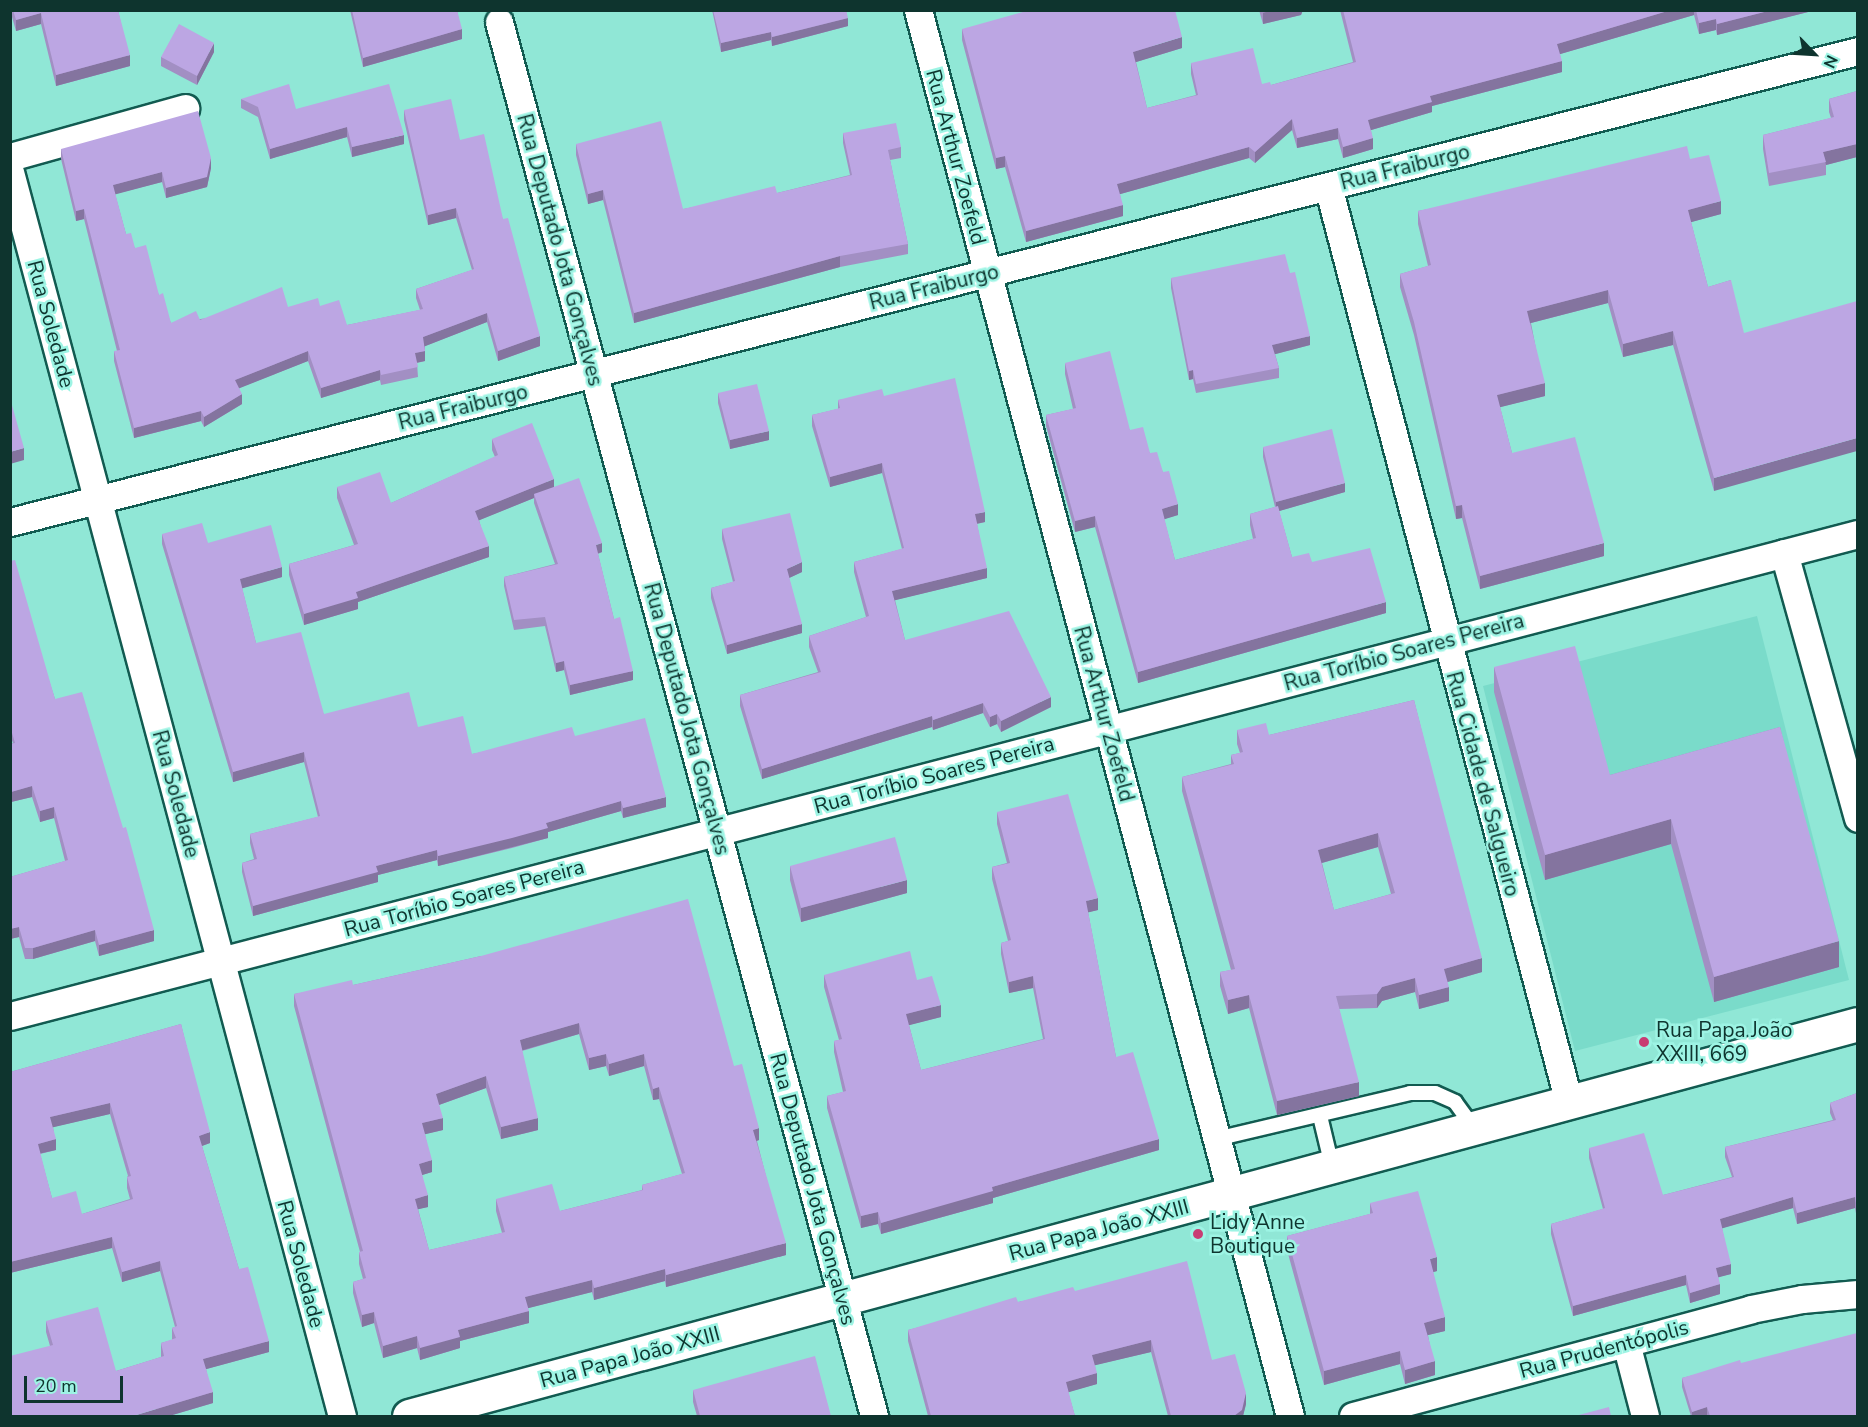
<!DOCTYPE html>
<meta charset="utf-8">
<style>
body{margin:0}
#map{position:relative;width:1868px;height:1427px;overflow:hidden;background:#90e7d6;font-family:"Nunito Sans",sans-serif}
div>[style]{position:absolute}
.built>*{inset:0;background:#7adbca}
.roads{filter:drop-shadow(2px 0 #125b51) drop-shadow(-2px 0 #125b51) drop-shadow(0 2px #125b51) drop-shadow(0 -2px #125b51)}
.service>*{height:14px;margin:-7px;padding:0 7px;transform-origin:7px;border-radius:7px;background:#fff}
.minor>*{height:27px;margin:-13.5px;padding:0 13.5px;transform-origin:13.5px;border-radius:13.5px;background:#fff}
.primary>*{height:33px;margin:-16.5px;padding:0 16.5px;transform-origin:16.5px;border-radius:16.5px;background:#fff}
.wall>*{inset:0;background:#a28fc3}
.shaded-wall>*{inset:0;background:#84749f}
.building>*{inset:0;background:#bca6e3}
.dots>*{width:16px;height:16px;translate:-50% -50%;box-sizing:border-box;border:3px solid #9df4e4;border-radius:50%}
span{translate:-50% -50%;white-space:nowrap;text-align:center;line-height:1.15;-webkit-text-stroke:5px #9df4e4;paint-order:stroke}
.street-label{font-size:21px;color:#0e342e}
.poi-label{font-size:21px;color:#0e342e}
.left{translate:0 -50%;text-align:left}
.frame{position:absolute;inset:0;border:12px solid #0e342e;pointer-events:none}
.north{position:absolute;left:1784px;top:24px;width:60px;height:60px;-webkit-text-stroke:4px #9df4e4;paint-order:stroke;rotate:115deg;font-size:16px;font-weight:700;line-height:24px;text-align:center;color:#0e342e}
.north::after{content:'';display:block;margin:auto;width:21px;height:27px;background:#0e342e;clip-path:polygon(50% 0,100% 100%,50% 72%,0 100%)}
.scale{position:absolute;left:24px;top:1376px;width:99px;height:27px;box-sizing:border-box;border:3px solid #0e342e;border-top:0;padding-left:8px;font-size:18px;line-height:21px;white-space:nowrap;color:#0e342e;-webkit-text-stroke:4px #9df4e4;paint-order:stroke}
</style>
<div id="map">
<div class="built">
<div style="clip-path:polygon(1757px 616px,1849px 980px,1575px 1051px,1483px 686px)"></div>
</div>
<div class="roads">
<div class="service">
<div style="left:1320px;top:1116px;width:51px;rotate:76.5deg"></div>
<div style="left:1216px;top:1139px;width:199px;rotate:-13.3deg"></div>
<div style="left:1410px;top:1093px;width:25px"></div>
<div style="left:1435px;top:1093px;width:22px;rotate:24deg"></div>
<div style="left:1455px;top:1102px;width:32px;rotate:54deg"></div>
</div>
<div class="minor">
<div style="left:918px;top:10px;width:1454px;rotate:75.18deg"></div>
<div style="left:499px;top:22px;width:1444px;rotate:74.94deg"></div>
<div style="left:10px;top:157px;width:182px;rotate:-15.6deg"></div>
<div style="left:10px;top:172px;width:1288px;rotate:75.06deg"></div>
<div style="left:1328px;top:186px;width:948px;rotate:75.27deg"></div>
<div style="left:10px;top:522px;width:1907px;rotate:-14.3deg"></div>
<div style="left:1784px;top:553px;width:275px;rotate:74.4deg"></div>
<div style="left:10px;top:1016px;width:1910px;rotate:-14.62deg"></div>
<div style="left:1626px;top:1343px;width:75px;rotate:75.4deg"></div>
<div style="left:1353px;top:1416px;width:412px;rotate:-15deg"></div>
<div style="left:1751px;top:1309px;width:52px;rotate:-11.1deg"></div>
<div style="left:1802px;top:1299px;width:56px;rotate:-5.1deg"></div>
</div>
<div class="primary">
<div style="left:409px;top:1416px;width:1501px;rotate:-15.14deg"></div>
</div>
</div>
<div class="wall">
<div style="clip-path:polygon(10px 10px,118px 10px,130px 66px,56px 86px,41px 24px,16px 31px)"></div>
<div style="clip-path:polygon(350px 10px,457px 10px,462px 39px,363px 67px)"></div>
<div style="clip-path:polygon(712px 10px,846px 10px,848px 26px,772px 46px,771px 40px,721px 52px)"></div>
<div style="clip-path:polygon(1259px 10px,1303px 10px,1301px 15px,1263px 24px)"></div>
<div style="clip-path:polygon(1340px 10px,1816px 10px,1717px 35px,1716px 30px,1699px 34px,1694px 15px,1560px 54px,1562px 72px,1432px 106px,1432px 112px,1371px 130px,1373px 149px,1343px 158px,1338px 139px,1297px 148px,1292px 130px,1255px 163px,1249px 158px,1120px 194px,1123px 216px,1026px 242px,1005px 167px,996px 169px,962px 40px,962px 29px,1182px 48px,1136px 62px,1147px 108px,1196px 95px,1191px 74px,1191px 63px,1262px 84px,1271px 85px,1353px 62px)"></div>
<div style="clip-path:polygon(214px 52px,197px 85px,161px 66px,161px 57px)"></div>
<div style="clip-path:polygon(1857px 91px,1857px 157px,1826px 165px,1826px 175px,1769px 186px,1763px 149px,1763px 135px,1831px 118px,1829px 112px,1829px 99px)"></div>
<div style="clip-path:polygon(241px 99px,296px 109px,404px 144px,352px 157px,347px 137px,270px 159px,258px 117px,241px 108px)"></div>
<div style="clip-path:polygon(404px 110px,460px 140px,503px 219px,540px 346px,498px 361px,487px 322px,425px 346px,425px 361px,417px 363px,418px 377px,381px 385px,380px 380px,321px 398px,308px 361px,239px 388px,242px 404px,204px 427px,201px 421px,134px 438px,114px 361px,114px 351px,117px 351px,84px 219px,76px 221px,61px 159px,61px 149px,211px 168px,207px 187px,166px 198px,162px 182px,115px 194px,126px 234px,135px 248px,159px 295px,171px 323px,288px 307px,320px 306px,347px 325px,420px 310px,416px 298px,416px 289px,472px 270px,456px 218px,428px 225px,404px 120px)"></div>
<div style="clip-path:polygon(843px 133px,901px 147px,901px 158px,890px 160px,908px 244px,908px 254px,840px 267px,634px 323px,603px 200px,588px 204px,576px 155px,576px 144px,683px 209px,777px 193px,850px 175px,843px 143px)"></div>
<div style="clip-path:polygon(1690px 159px,1721px 214px,1691px 222px,1708px 287px,1731px 280px,1714px 491px,1673px 345px,1623px 357px,1608px 303px,1531px 323px,1545px 396px,1500px 407px,1512px 453px,1604px 556px,1480px 589px,1462px 518px,1456px 519px,1414px 335px,1400px 287px,1400px 274px,1428px 266px,1418px 224px,1418px 211px)"></div>
<div style="clip-path:polygon(1290px 273px,1310px 345px,1275px 354px,1279px 368px,1279px 378px,1196px 393px,1193px 379px,1189px 380px,1171px 288px,1171px 278px)"></div>
<div style="clip-path:polygon(1065px 363px,1130px 430px,1150px 453px,1163px 472px,1178px 515px,1164px 519px,1175px 560px,1253px 539px,1250px 525px,1250px 514px,1275px 507px,1263px 457px,1263px 447px,1345px 492px,1279px 511px,1292px 557px,1312px 562px,1386px 613px,1138px 683px,1095px 527px,1075px 532px,1046px 426px,1046px 415px,1073px 409px,1065px 374px)"></div>
<div style="clip-path:polygon(718px 393px,769px 440px,730px 449px,718px 403px)"></div>
<div style="clip-path:polygon(884px 396px,985px 522px,977px 524px,987px 578px,895px 600px,905px 640px,1051px 707px,1001px 732px,997px 724px,990px 727px,983px 713px,933px 730px,932px 727px,762px 779px,740px 706px,740px 695px,818px 672px,809px 647px,809px 636px,866px 617px,854px 572px,854px 562px,902px 549px,882px 473px,830px 487px,812px 426px,812px 415px,838px 409px,838px 400px)"></div>
<div style="clip-path:polygon(492px 439px,554px 487px,602px 552px,598px 554px,614px 619px,633px 680px,570px 695px,564px 670px,556px 672px,545px 626px,514px 630px,504px 586px,504px 577px,555px 564px,534px 503px,534px 498px,479px 520px,489px 557px,358px 602px,358px 609px,304px 625px,289px 575px,289px 564px,354px 545px,337px 498px,337px 487px,391px 503px,495px 457px,492px 450px)"></div>
<div style="clip-path:polygon(722px 529px,802px 572px,789px 578px,802px 633px,727px 654px,711px 598px,711px 588px,733px 582px,722px 539px)"></div>
<div style="clip-path:polygon(162px 534px,208px 543px,282px 577px,242px 588px,256px 643px,324px 714px,418px 727px,472px 754px,575px 736px,666px 807px,623px 818px,621px 811px,548px 832px,548px 838px,512px 848px,438px 866px,437px 860px,378px 875px,378px 882px,253px 916px,242px 872px,242px 863px,254px 859px,250px 843px,250px 834px,318px 817px,304px 762px,233px 782px,162px 544px)"></div>
<div style="clip-path:polygon(10px 561px,55px 699px,154px 941px,99px 956px,95px 941px,33px 959px,25px 959px,19px 937px,10px 939px,10px 877px,65px 861px,54px 818px,40px 822px,32px 797px,11px 802px,10px 800px,10px 744px,13px 743px,10px 736px)"></div>
<div style="clip-path:polygon(1494px 667px,1610px 775px,1780px 727px,1839px 967px,1714px 1002px,1671px 844px,1545px 880px,1494px 692px)"></div>
<div style="clip-path:polygon(evenodd,1414px 700px,1482px 972px,1447px 982px,1449px 1001px,1419px 1009px,1415px 992px,1382px 1001px,1377px 1008px,1339px 1009px,1359px 1096px,1277px 1115px,1249px 1008px,1228px 1014px,1220px 986px,1220px 972px,1231px 970px,1182px 791px,1182px 777px,1231px 764px,1231px 755px,1240px 753px,1237px 744px,1237px 730px,1269px 735px,1414px 700px,1378px 847px,1391px 894px,1334px 910px,1322px 863px,1378px 847px)"></div>
<div style="clip-path:polygon(997px 812px,1098px 910px,1088px 912px,1116px 1057px,1159px 1150px,993px 1198px,993px 1203px,881px 1234px,878px 1224px,861px 1228px,827px 1108px,827px 1096px,843px 1092px,834px 1052px,834px 1041px,839px 1040px,824px 987px,824px 975px,917px 980px,941px 1017px,909px 1025px,921px 1070px,1043px 1039px,1033px 988px,1009px 993px,1001px 954px,1001px 943px,1008px 941px,992px 879px,992px 867px,1007px 863px,997px 824px)"></div>
<div style="clip-path:polygon(790px 866px,907px 893px,801px 922px,790px 880px)"></div>
<div style="clip-path:polygon(evenodd,481px 956px,734px 1066px,759px 1140px,757px 1141px,786px 1255px,666px 1287px,665px 1281px,594px 1300px,592px 1292px,528px 1308px,529px 1323px,460px 1341px,460px 1348px,420px 1360px,417px 1348px,383px 1358px,374px 1323px,362px 1327px,353px 1293px,353px 1282px,363px 1279px,359px 1264px,359px 1252px,360px 1252px,294px 1006px,294px 994px,353px 985px,481px 956px,579px 1034px,589px 1070px,606px 1066px,609px 1076px,644px 1066px,653px 1100px,659px 1099px,682px 1174px,642px 1185px,642px 1190px,560px 1211px,496px 1199px,496px 1211px,502px 1233px,429px 1250px,418px 1209px,428px 1207px,422px 1175px,432px 1172px,425px 1134px,443px 1130px,439px 1105px,486px 1088px,501px 1139px,538px 1130px,522px 1051px,579px 1034px)"></div>
<div style="clip-path:polygon(evenodd,181px 1024px,210px 1143px,202px 1146px,239px 1269px,269px 1352px,206px 1369px,213px 1403px,169px 1416px,50px 1346px,46px 1332px,46px 1321px,116px 1371px,161px 1357px,161px 1343px,172px 1340px,172px 1328px,175px 1327px,160px 1271px,122px 1282px,112px 1248px,10px 1273px,10px 1072px,181px 1024px,110px 1114px,128px 1176px,127px 1177px,127px 1188px,130px 1199px,82px 1214px,52px 1198px,40px 1154px,56px 1150px,53px 1127px,110px 1114px)"></div>
<div style="clip-path:polygon(1857px 1093px,1857px 1219px,1855px 1208px,1797px 1224px,1793px 1208px,1722px 1228px,1731px 1274px,1718px 1277px,1720px 1294px,1690px 1303px,1686px 1285px,1573px 1316px,1551px 1234px,1551px 1224px,1603px 1209px,1589px 1158px,1589px 1148px,1663px 1195px,1732px 1177px,1725px 1157px,1725px 1147px,1833px 1120px,1830px 1113px,1830px 1103px)"></div>
<div style="clip-path:polygon(1370px 1203px,1437px 1271px,1433px 1272px,1445px 1331px,1428px 1335px,1435px 1375px,1405px 1384px,1400px 1364px,1324px 1385px,1287px 1250px,1287px 1236px,1370px 1214px)"></div>
<div style="clip-path:polygon(1075px 1291px,1212px 1360px,1246px 1404px,1243px 1416px,1168px 1416px,1151px 1352px,1095px 1365px,1097px 1384px,1068px 1392px,1075px 1416px,928px 1416px,908px 1341px,908px 1330px,1018px 1302px)"></div>
<div style="clip-path:polygon(1741px 1363px,1857px 1416px,1691px 1416px,1682px 1387px,1682px 1378px)"></div>
<div style="clip-path:polygon(693px 1390px,831px 1416px,697px 1416px,693px 1402px)"></div>
</div>
<div class="shaded-wall">
<div style="clip-path:polygon(1272px 10px,1303px 10px,1301px 15px,1263px 24px,1263px 13px)"></div>
<div style="clip-path:polygon(1671px 10px,1694px 10px,1694px 15px,1557px 55px,1557px 44px)"></div>
<div style="clip-path:polygon(1772px 10px,1816px 10px,1717px 35px,1717px 24px)"></div>
<div style="clip-path:polygon(41px 13px,41px 24px,16px 31px,16px 20px)"></div>
<div style="clip-path:polygon(848px 18px,848px 26px,772px 46px,772px 37px)"></div>
<div style="clip-path:polygon(1716px 19px,1716px 30px,1699px 34px,1699px 23px)"></div>
<div style="clip-path:polygon(462px 29px,462px 39px,363px 67px,363px 58px)"></div>
<div style="clip-path:polygon(771px 32px,771px 40px,721px 52px,721px 43px)"></div>
<div style="clip-path:polygon(1182px 37px,1182px 48px,1133px 63px,1133px 52px)"></div>
<div style="clip-path:polygon(214px 43px,214px 52px,197px 85px,197px 76px)"></div>
<div style="clip-path:polygon(130px 55px,130px 66px,56px 86px,56px 75px)"></div>
<div style="clip-path:polygon(1562px 61px,1562px 72px,1432px 106px,1432px 112px,1368px 131px,1368px 120px,1430px 96px)"></div>
<div style="clip-path:polygon(1292px 119px,1292px 130px,1255px 163px,1255px 152px)"></div>
<div style="clip-path:polygon(347px 127px,347px 137px,270px 159px,270px 149px)"></div>
<div style="clip-path:polygon(1338px 128px,1338px 139px,1297px 148px,1297px 138px)"></div>
<div style="clip-path:polygon(404px 135px,404px 144px,352px 157px,352px 147px)"></div>
<div style="clip-path:polygon(1373px 138px,1373px 149px,1343px 158px,1343px 147px)"></div>
<div style="clip-path:polygon(1857px 144px,1857px 157px,1826px 165px,1823px 152px)"></div>
<div style="clip-path:polygon(1249px 147px,1249px 158px,1117px 195px,1117px 184px)"></div>
<div style="clip-path:polygon(1005px 156px,1005px 167px,996px 169px,996px 158px)"></div>
<div style="clip-path:polygon(211px 158px,211px 168px,207px 187px,166px 198px,166px 188px)"></div>
<div style="clip-path:polygon(162px 172px,162px 182px,113px 195px,113px 185px)"></div>
<div style="clip-path:polygon(603px 190px,603px 200px,588px 204px,588px 194px)"></div>
<div style="clip-path:polygon(1721px 201px,1721px 214px,1688px 223px,1688px 210px)"></div>
<div style="clip-path:polygon(1123px 205px,1123px 216px,1026px 242px,1026px 231px)"></div>
<div style="clip-path:polygon(456px 208px,456px 218px,428px 225px,428px 215px)"></div>
<div style="clip-path:polygon(84px 209px,84px 219px,76px 221px,76px 211px)"></div>
<div style="clip-path:polygon(840px 256px,840px 267px,634px 323px,634px 313px)"></div>
<div style="clip-path:polygon(1608px 290px,1608px 303px,1527px 324px,1527px 311px)"></div>
<div style="clip-path:polygon(487px 313px,487px 322px,423px 347px,423px 337px)"></div>
<div style="clip-path:polygon(1673px 331px,1673px 345px,1623px 357px,1623px 344px)"></div>
<div style="clip-path:polygon(540px 336px,540px 346px,498px 361px,498px 351px)"></div>
<div style="clip-path:polygon(1310px 336px,1310px 345px,1272px 355px,1272px 345px)"></div>
<div style="clip-path:polygon(308px 351px,308px 361px,235px 390px,235px 380px)"></div>
<div style="clip-path:polygon(425px 351px,425px 361px,415px 363px,415px 353px)"></div>
<div style="clip-path:polygon(380px 370px,380px 380px,321px 398px,321px 388px)"></div>
<div style="clip-path:polygon(1193px 370px,1193px 379px,1189px 380px,1189px 371px)"></div>
<div style="clip-path:polygon(1545px 383px,1545px 396px,1497px 408px,1497px 395px)"></div>
<div style="clip-path:polygon(242px 394px,242px 404px,204px 427px,204px 417px)"></div>
<div style="clip-path:polygon(201px 411px,201px 421px,134px 438px,134px 428px)"></div>
<div style="clip-path:polygon(769px 431px,769px 440px,730px 449px,730px 440px)"></div>
<div style="clip-path:polygon(1857px 438px,1857px 451px,1714px 491px,1714px 478px)"></div>
<div style="clip-path:polygon(24px 448px,24px 460px,10px 464px,10px 452px)"></div>
<div style="clip-path:polygon(882px 463px,882px 473px,830px 487px,830px 477px)"></div>
<div style="clip-path:polygon(554px 479px,554px 490px,534px 494px,534px 498px,475px 522px,475px 511px)"></div>
<div style="clip-path:polygon(1345px 483px,1345px 492px,1276px 512px,1276px 502px)"></div>
<div style="clip-path:polygon(1178px 504px,1178px 515px,1162px 520px,1162px 509px)"></div>
<div style="clip-path:polygon(1462px 505px,1462px 518px,1456px 519px,1456px 506px)"></div>
<div style="clip-path:polygon(985px 512px,985px 522px,975px 524px,975px 514px)"></div>
<div style="clip-path:polygon(1095px 516px,1095px 527px,1075px 532px,1075px 521px)"></div>
<div style="clip-path:polygon(602px 543px,602px 552px,596px 554px,596px 545px)"></div>
<div style="clip-path:polygon(1604px 543px,1604px 556px,1480px 589px,1480px 576px)"></div>
<div style="clip-path:polygon(489px 546px,489px 557px,358px 602px,358px 609px,304px 625px,304px 614px,356px 592px)"></div>
<div style="clip-path:polygon(802px 562px,802px 572px,787px 579px,787px 569px)"></div>
<div style="clip-path:polygon(282px 567px,282px 577px,240px 589px,240px 579px)"></div>
<div style="clip-path:polygon(987px 568px,987px 578px,892px 601px,892px 591px)"></div>
<div style="clip-path:polygon(1386px 602px,1386px 613px,1138px 683px,1138px 672px)"></div>
<div style="clip-path:polygon(802px 624px,802px 633px,727px 654px,727px 645px)"></div>
<div style="clip-path:polygon(564px 661px,564px 670px,556px 672px,556px 663px)"></div>
<div style="clip-path:polygon(633px 671px,633px 680px,570px 695px,570px 685px)"></div>
<div style="clip-path:polygon(1051px 697px,1051px 707px,1001px 732px,1001px 721px)"></div>
<div style="clip-path:polygon(983px 703px,983px 713px,933px 730px,933px 720px)"></div>
<div style="clip-path:polygon(997px 714px,997px 724px,990px 727px,990px 717px)"></div>
<div style="clip-path:polygon(932px 716px,932px 727px,762px 779px,762px 769px)"></div>
<div style="clip-path:polygon(304px 752px,304px 762px,233px 782px,233px 772px)"></div>
<div style="clip-path:polygon(32px 786px,32px 797px,11px 802px,11px 792px)"></div>
<div style="clip-path:polygon(666px 797px,666px 807px,623px 818px,623px 808px)"></div>
<div style="clip-path:polygon(621px 801px,621px 811px,548px 832px,548px 838px,438px 866px,438px 856px,546px 823px)"></div>
<div style="clip-path:polygon(54px 807px,54px 818px,40px 822px,40px 811px)"></div>
<div style="clip-path:polygon(1671px 819px,1671px 844px,1545px 880px,1545px 855px)"></div>
<div style="clip-path:polygon(1378px 833px,1378px 847px,1318px 864px,1318px 850px)"></div>
<div style="clip-path:polygon(437px 850px,437px 860px,378px 875px,378px 882px,253px 916px,253px 906px,376px 866px)"></div>
<div style="clip-path:polygon(907px 880px,907px 893px,801px 922px,801px 908px)"></div>
<div style="clip-path:polygon(1098px 898px,1098px 910px,1086px 913px,1086px 901px)"></div>
<div style="clip-path:polygon(19px 927px,19px 937px,10px 939px,10px 929px)"></div>
<div style="clip-path:polygon(95px 930px,95px 941px,33px 959px,33px 948px)"></div>
<div style="clip-path:polygon(154px 930px,154px 941px,99px 956px,99px 945px)"></div>
<div style="clip-path:polygon(1839px 941px,1839px 967px,1714px 1002px,1714px 977px)"></div>
<div style="clip-path:polygon(1482px 958px,1482px 972px,1444px 983px,1444px 969px)"></div>
<div style="clip-path:polygon(1033px 976px,1033px 988px,1009px 993px,1009px 982px)"></div>
<div style="clip-path:polygon(1415px 978px,1415px 992px,1382px 1001px,1377px 1008px,1377px 994px,1382px 987px)"></div>
<div style="clip-path:polygon(1449px 987px,1449px 1001px,1419px 1009px,1419px 995px)"></div>
<div style="clip-path:polygon(1249px 995px,1249px 1008px,1228px 1014px,1228px 1000px)"></div>
<div style="clip-path:polygon(941px 1005px,941px 1017px,906px 1026px,906px 1014px)"></div>
<div style="clip-path:polygon(579px 1023px,579px 1034px,520px 1051px,520px 1040px)"></div>
<div style="clip-path:polygon(606px 1054px,606px 1066px,589px 1070px,589px 1058px)"></div>
<div style="clip-path:polygon(644px 1054px,644px 1066px,609px 1076px,609px 1064px)"></div>
<div style="clip-path:polygon(486px 1076px,486px 1088px,436px 1106px,436px 1094px)"></div>
<div style="clip-path:polygon(1359px 1082px,1359px 1096px,1277px 1115px,1277px 1101px)"></div>
<div style="clip-path:polygon(659px 1087px,659px 1099px,653px 1100px,653px 1089px)"></div>
<div style="clip-path:polygon(110px 1103px,110px 1114px,50px 1128px,50px 1117px)"></div>
<div style="clip-path:polygon(443px 1118px,443px 1130px,422px 1135px,422px 1123px)"></div>
<div style="clip-path:polygon(538px 1118px,538px 1130px,501px 1139px,501px 1127px)"></div>
<div style="clip-path:polygon(759px 1128px,759px 1140px,753px 1142px,753px 1130px)"></div>
<div style="clip-path:polygon(210px 1132px,210px 1143px,199px 1147px,199px 1136px)"></div>
<div style="clip-path:polygon(56px 1139px,56px 1150px,38px 1154px,38px 1144px)"></div>
<div style="clip-path:polygon(1159px 1139px,1159px 1150px,993px 1198px,993px 1203px,881px 1234px,881px 1223px,992px 1187px)"></div>
<div style="clip-path:polygon(432px 1160px,432px 1172px,419px 1176px,419px 1164px)"></div>
<div style="clip-path:polygon(428px 1195px,428px 1207px,415px 1210px,415px 1199px)"></div>
<div style="clip-path:polygon(1793px 1197px,1793px 1208px,1720px 1229px,1720px 1219px)"></div>
<div style="clip-path:polygon(1855px 1197px,1855px 1208px,1797px 1224px,1797px 1213px)"></div>
<div style="clip-path:polygon(878px 1212px,878px 1224px,861px 1228px,861px 1216px)"></div>
<div style="clip-path:polygon(112px 1237px,112px 1248px,10px 1273px,10px 1262px)"></div>
<div style="clip-path:polygon(786px 1243px,786px 1255px,666px 1287px,666px 1275px)"></div>
<div style="clip-path:polygon(1437px 1257px,1437px 1271px,1430px 1273px,1430px 1259px)"></div>
<div style="clip-path:polygon(160px 1261px,160px 1271px,122px 1282px,122px 1272px)"></div>
<div style="clip-path:polygon(1731px 1264px,1731px 1274px,1716px 1278px,1716px 1268px)"></div>
<div style="clip-path:polygon(665px 1269px,665px 1281px,594px 1300px,594px 1288px)"></div>
<div style="clip-path:polygon(1686px 1275px,1686px 1285px,1573px 1316px,1573px 1306px)"></div>
<div style="clip-path:polygon(592px 1280px,592px 1292px,525px 1309px,525px 1297px)"></div>
<div style="clip-path:polygon(1720px 1284px,1720px 1294px,1690px 1303px,1690px 1293px)"></div>
<div style="clip-path:polygon(529px 1311px,529px 1323px,460px 1341px,460px 1348px,420px 1360px,420px 1348px,458px 1330px)"></div>
<div style="clip-path:polygon(374px 1312px,374px 1323px,362px 1327px,362px 1315px)"></div>
<div style="clip-path:polygon(1445px 1317px,1445px 1331px,1424px 1336px,1424px 1323px)"></div>
<div style="clip-path:polygon(417px 1336px,417px 1348px,383px 1358px,383px 1346px)"></div>
<div style="clip-path:polygon(1151px 1340px,1151px 1352px,1092px 1366px,1092px 1355px)"></div>
<div style="clip-path:polygon(269px 1341px,269px 1352px,203px 1370px,203px 1359px)"></div>
<div style="clip-path:polygon(1400px 1351px,1400px 1364px,1324px 1385px,1324px 1371px)"></div>
<div style="clip-path:polygon(1435px 1361px,1435px 1375px,1405px 1384px,1405px 1370px)"></div>
<div style="clip-path:polygon(1097px 1373px,1097px 1384px,1066px 1393px,1066px 1382px)"></div>
<div style="clip-path:polygon(213px 1392px,213px 1403px,169px 1416px,133px 1416px)"></div>
<div style="clip-path:polygon(1246px 1393px,1246px 1404px,1243px 1416px,1234px 1416px)"></div>
<div style="clip-path:polygon(1707px 1407px,1707px 1416px,1692px 1416px,1692px 1412px)"></div>
</div>
<div class="building">
<div style="clip-path:polygon(13px 10px,118px 10px,130px 55px,56px 75px,41px 13px,16px 20px)"></div>
<div style="clip-path:polygon(352px 10px,457px 10px,462px 29px,363px 58px)"></div>
<div style="clip-path:polygon(713px 10px,846px 10px,848px 18px,772px 37px,771px 32px,721px 43px)"></div>
<div style="clip-path:polygon(1030px 10px,1175px 10px,1182px 37px,1133px 52px,1147px 108px,1198px 95px,1191px 63px,1253px 48px,1262px 84px,1270px 82px,1271px 85px,1356px 62px,1343px 10px,1671px 10px,1557px 44px,1562px 61px,1430px 96px,1432px 102px,1368px 120px,1373px 138px,1343px 147px,1338px 128px,1297px 138px,1292px 119px,1255px 152px,1249px 147px,1117px 184px,1123px 205px,1026px 231px,1005px 156px,996px 158px,962px 29px)"></div>
<div style="clip-path:polygon(1696px 10px,1772px 10px,1717px 24px,1716px 19px,1699px 23px)"></div>
<div style="clip-path:polygon(179px 24px,214px 43px,197px 76px,161px 57px)"></div>
<div style="clip-path:polygon(289px 84px,296px 109px,389px 84px,404px 135px,352px 147px,347px 127px,270px 149px,258px 107px,241px 99px)"></div>
<div style="clip-path:polygon(1857px 91px,1857px 144px,1823px 152px,1826px 162px,1769px 173px,1763px 135px,1834px 117px,1829px 99px)"></div>
<div style="clip-path:polygon(451px 99px,460px 140px,484px 134px,503px 219px,508px 218px,540px 336px,498px 351px,487px 313px,423px 337px,425px 351px,415px 353px,418px 367px,381px 375px,380px 370px,321px 388px,308px 351px,235px 380px,242px 394px,204px 417px,201px 411px,134px 428px,114px 351px,120px 350px,84px 209px,76px 211px,61px 149px,198px 111px,211px 158px,207px 177px,166px 188px,162px 172px,113px 185px,126px 234px,131px 233px,135px 248px,146px 245px,159px 295px,163px 293px,171px 323px,196px 311px,200px 320px,282px 287px,288px 307px,318px 298px,320px 306px,339px 300px,347px 325px,423px 309px,416px 289px,474px 269px,456px 208px,428px 215px,404px 110px)"></div>
<div style="clip-path:polygon(661px 121px,683px 209px,775px 186px,777px 193px,852px 175px,843px 133px,896px 123px,901px 147px,888px 150px,908px 244px,840px 256px,634px 313px,603px 190px,588px 194px,576px 144px)"></div>
<div style="clip-path:polygon(1687px 146px,1690px 159px,1709px 155px,1721px 201px,1688px 210px,1708px 287px,1731px 280px,1744px 333px,1857px 301px,1857px 438px,1714px 478px,1673px 331px,1623px 344px,1608px 290px,1527px 311px,1545px 383px,1497px 395px,1512px 453px,1575px 437px,1604px 543px,1480px 576px,1462px 505px,1456px 506px,1414px 322px,1400px 274px,1431px 265px,1418px 211px)"></div>
<div style="clip-path:polygon(1285px 254px,1290px 273px,1295px 272px,1310px 336px,1272px 345px,1279px 368px,1196px 384px,1193px 370px,1189px 371px,1171px 278px)"></div>
<div style="clip-path:polygon(1110px 351px,1130px 430px,1143px 427px,1150px 453px,1157px 452px,1163px 472px,1169px 471px,1178px 504px,1162px 509px,1175px 560px,1256px 538px,1250px 514px,1278px 506px,1292px 557px,1309px 553px,1312px 562px,1370px 548px,1386px 602px,1138px 672px,1095px 516px,1075px 521px,1046px 415px,1076px 408px,1065px 363px)"></div>
<div style="clip-path:polygon(955px 378px,985px 512px,975px 514px,987px 568px,892px 591px,905px 640px,1009px 611px,1051px 697px,1001px 721px,997px 714px,990px 717px,983px 703px,933px 720px,932px 716px,762px 769px,740px 695px,821px 672px,809px 636px,869px 616px,854px 562px,904px 548px,882px 463px,830px 477px,812px 415px,840px 408px,838px 400px,882px 389px,884px 396px)"></div>
<div style="clip-path:polygon(757px 384px,769px 431px,730px 440px,718px 393px)"></div>
<div style="clip-path:polygon(10px 398px,24px 448px,10px 452px)"></div>
<div style="clip-path:polygon(532px 423px,554px 479px,475px 511px,489px 546px,356px 592px,358px 598px,304px 614px,289px 564px,358px 544px,337px 487px,380px 472px,391px 503px,498px 455px,492px 439px)"></div>
<div style="clip-path:polygon(1332px 429px,1345px 483px,1276px 502px,1263px 447px)"></div>
<div style="clip-path:polygon(579px 478px,602px 543px,596px 545px,614px 619px,620px 617px,633px 671px,570px 685px,564px 661px,556px 663px,545px 617px,514px 620px,504px 577px,558px 564px,534px 494px)"></div>
<div style="clip-path:polygon(790px 513px,802px 562px,787px 569px,802px 624px,727px 645px,711px 588px,735px 581px,722px 529px)"></div>
<div style="clip-path:polygon(202px 523px,208px 543px,271px 525px,282px 567px,240px 579px,256px 643px,301px 632px,324px 714px,409px 692px,418px 727px,463px 716px,472px 754px,572px 727px,575px 736px,645px 718px,666px 797px,623px 808px,621px 801px,546px 823px,548px 828px,512px 838px,438px 856px,437px 850px,376px 866px,378px 872px,253px 906px,242px 863px,257px 859px,250px 834px,320px 816px,304px 752px,233px 772px,162px 534px)"></div>
<div style="clip-path:polygon(15px 560px,55px 699px,82px 692px,123px 828px,126px 827px,154px 930px,99px 945px,95px 930px,33px 948px,25px 948px,19px 927px,10px 929px,10px 877px,68px 860px,54px 807px,40px 811px,32px 786px,11px 792px,10px 790px,10px 744px,15px 743px,10px 726px,10px 561px)"></div>
<div style="clip-path:polygon(1575px 646px,1610px 775px,1780px 727px,1839px 941px,1714px 977px,1671px 819px,1545px 855px,1494px 667px)"></div>
<div style="clip-path:polygon(evenodd,1414px 700px,1482px 958px,1444px 969px,1449px 987px,1419px 995px,1415px 978px,1382px 987px,1377px 994px,1336px 996px,1359px 1082px,1277px 1101px,1249px 995px,1228px 1000px,1220px 972px,1235px 969px,1182px 777px,1234px 764px,1231px 755px,1243px 752px,1237px 730px,1266px 723px,1269px 735px,1414px 700px,1378px 833px,1395px 893px,1334px 910px,1318px 850px,1378px 833px)"></div>
<div style="clip-path:polygon(1068px 794px,1098px 898px,1086px 901px,1116px 1057px,1133px 1052px,1159px 1139px,992px 1187px,993px 1191px,881px 1223px,878px 1212px,861px 1216px,827px 1096px,846px 1091px,834px 1041px,842px 1039px,824px 975px,910px 951px,917px 980px,932px 976px,941px 1005px,906px 1014px,921px 1070px,1045px 1039px,1033px 976px,1009px 982px,1001px 943px,1011px 940px,992px 867px,1010px 863px,997px 812px)"></div>
<div style="clip-path:polygon(895px 837px,907px 880px,801px 908px,790px 866px)"></div>
<div style="clip-path:polygon(evenodd,688px 899px,734px 1066px,742px 1064px,759px 1128px,753px 1130px,786px 1243px,666px 1275px,665px 1269px,594px 1288px,592px 1280px,525px 1297px,529px 1311px,458px 1330px,460px 1337px,420px 1348px,417px 1336px,383px 1346px,374px 1312px,362px 1315px,353px 1282px,366px 1278px,359px 1252px,363px 1251px,294px 994px,352px 980px,353px 985px,481px 956px,688px 899px,579px 1023px,589px 1058px,606px 1054px,609px 1064px,644px 1054px,653px 1089px,659px 1087px,685px 1173px,642px 1185px,643px 1190px,560px 1211px,552px 1184px,496px 1199px,505px 1232px,429px 1250px,415px 1199px,428px 1195px,419px 1164px,432px 1160px,422px 1123px,443px 1118px,436px 1094px,486px 1076px,501px 1127px,538px 1118px,520px 1040px,579px 1023px)"></div>
<div style="clip-path:polygon(evenodd,181px 1024px,210px 1132px,199px 1136px,239px 1269px,248px 1267px,269px 1341px,203px 1359px,213px 1392px,133px 1416px,10px 1416px,10px 1356px,53px 1345px,46px 1321px,98px 1307px,116px 1371px,164px 1356px,161px 1343px,176px 1338px,172px 1328px,177px 1326px,160px 1261px,122px 1272px,112px 1237px,10px 1262px,10px 1072px,181px 1024px,110px 1103px,131px 1176px,127px 1177px,133px 1199px,82px 1214px,76px 1191px,52px 1198px,38px 1144px,56px 1139px,50px 1117px,110px 1103px)"></div>
<div style="clip-path:polygon(1857px 1093px,1857px 1209px,1855px 1197px,1797px 1213px,1793px 1197px,1720px 1219px,1731px 1264px,1716px 1268px,1720px 1284px,1690px 1293px,1686px 1275px,1573px 1306px,1551px 1224px,1605px 1208px,1589px 1148px,1644px 1133px,1663px 1195px,1734px 1177px,1725px 1147px,1836px 1120px,1830px 1103px)"></div>
<div style="clip-path:polygon(1418px 1191px,1437px 1257px,1430px 1259px,1445px 1317px,1424px 1323px,1435px 1361px,1405px 1370px,1400px 1351px,1324px 1371px,1287px 1236px,1373px 1213px,1370px 1203px)"></div>
<div style="clip-path:polygon(1187px 1261px,1212px 1360px,1235px 1354px,1246px 1393px,1242px 1410px,1234px 1416px,1171px 1416px,1151px 1340px,1092px 1355px,1097px 1373px,1066px 1382px,1075px 1416px,931px 1416px,908px 1330px,1016px 1297px,1018px 1302px,1073px 1287px,1075px 1291px)"></div>
<div style="clip-path:polygon(1857px 1333px,1857px 1416px,1710px 1416px,1707px 1407px,1692px 1412px,1682px 1378px,1740px 1360px,1741px 1363px)"></div>
<div style="clip-path:polygon(815px 1356px,831px 1416px,700px 1416px,693px 1390px)"></div>
<div style="clip-path:polygon(1609px 1407px,1611px 1416px,1575px 1416px)"></div>
</div>
<div class="dots">
<div style="left:1644px;top:1042px;background:#c83d73"></div>
<div style="left:1198px;top:1234px;background:#c83d73"></div>
</div>
<div class="street-label">
<span style="left:956px;top:157px;rotate:75deg">Rua Arthur Zoefeld</span>
<span style="left:1405px;top:167px;rotate:-14deg">Rua Fraiburgo</span>
<span style="left:560px;top:250px;rotate:75deg">Rua Deputado Jota Gonçalves</span>
<span style="left:934px;top:287px;rotate:-14deg">Rua Fraiburgo</span>
<span style="left:51px;top:324px;rotate:75deg">Rua Soledade</span>
<span style="left:463px;top:407px;rotate:-14deg">Rua Fraiburgo</span>
<span style="left:1404px;top:652px;rotate:-15deg">Rua Toríbio Soares Pereira</span>
<span style="left:1104px;top:714px;rotate:75deg">Rua Arthur Zoefeld</span>
<span style="left:687px;top:719px;rotate:75deg">Rua Deputado Jota Gonçalves</span>
<span style="left:934px;top:775px;rotate:-15deg">Rua Toríbio Soares Pereira</span>
<span style="left:1483px;top:784px;rotate:75deg">Rua Cidade de Salgueiro</span>
<span style="left:176px;top:794px;rotate:75deg">Rua Soledade</span>
<span style="left:464px;top:898px;rotate:-15deg">Rua Toríbio Soares Pereira</span>
<span style="left:813px;top:1189px;rotate:75deg">Rua Deputado Jota Gonçalves</span>
<span style="left:1099px;top:1230px;rotate:-15deg">Rua Papa João XXIII</span>
<span style="left:301px;top:1264px;rotate:75deg">Rua Soledade</span>
<span style="left:1604px;top:1349px;rotate:-15deg">Rua Prudentópolis</span>
<span style="left:630px;top:1357px;rotate:-15deg">Rua Papa João XXIII</span>
</div>
<div class="poi-label">
<span class="left" style="left:1656px;top:1042px">Rua Papa João<br>XXIII, 669</span>
<span class="left" style="left:1210px;top:1234px">Lidy Anne<br>Boutique</span>
</div>
<div class="frame"></div>
<div class="north">N</div>
<div class="scale">20 m</div>
</div>
